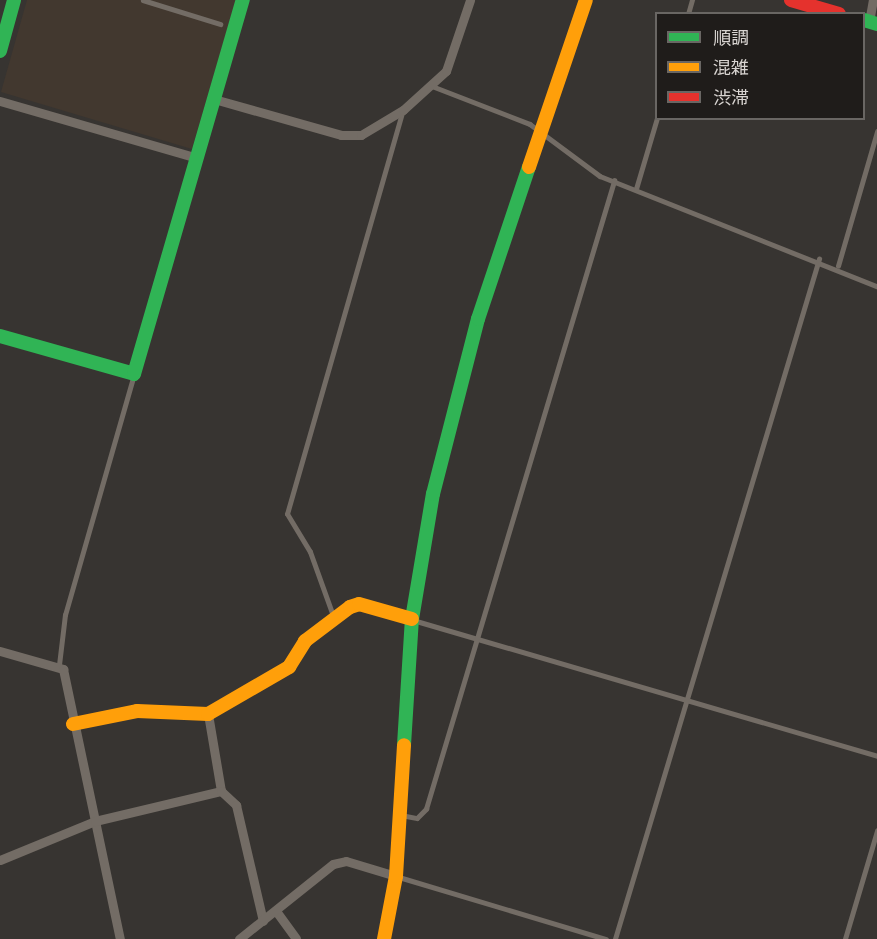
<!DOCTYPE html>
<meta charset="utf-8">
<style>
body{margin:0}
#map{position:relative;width:877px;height:939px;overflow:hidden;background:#373431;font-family:"Source Sans 3","Noto Sans JP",sans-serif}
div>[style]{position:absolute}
.built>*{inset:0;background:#42382f}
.lane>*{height:4.5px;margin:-2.25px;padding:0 2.25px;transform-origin:2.25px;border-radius:2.25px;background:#736c65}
.street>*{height:9px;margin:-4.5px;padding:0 4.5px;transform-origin:4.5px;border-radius:4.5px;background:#736c65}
.fast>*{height:14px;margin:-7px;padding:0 7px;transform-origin:7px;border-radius:7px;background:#30b455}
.slow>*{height:14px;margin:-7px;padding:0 7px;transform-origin:7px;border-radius:7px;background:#ff9f0a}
.jam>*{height:14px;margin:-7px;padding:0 7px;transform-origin:7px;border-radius:7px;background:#e5322d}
span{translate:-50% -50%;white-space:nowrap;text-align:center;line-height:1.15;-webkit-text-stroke:6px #1f1c1a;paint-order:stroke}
.legend{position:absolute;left:655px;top:12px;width:210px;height:108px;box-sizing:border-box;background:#1f1c1a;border:2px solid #696663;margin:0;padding:8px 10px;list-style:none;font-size:18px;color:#d8d4d1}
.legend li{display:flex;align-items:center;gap:12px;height:30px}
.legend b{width:30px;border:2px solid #696663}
</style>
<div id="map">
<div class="built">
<div style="clip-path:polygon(27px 0,236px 0,192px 149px,1px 92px)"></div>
</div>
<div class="lane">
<div style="left:143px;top:0;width:81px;rotate:17.3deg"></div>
<div style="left:688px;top:14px;width:15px;rotate:-74deg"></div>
<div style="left:432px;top:86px;width:105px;rotate:21.2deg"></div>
<div style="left:530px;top:124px;width:87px;rotate:36.6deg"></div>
<div style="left:600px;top:176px;width:298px;rotate:21.7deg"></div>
<div style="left:636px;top:189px;width:74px;rotate:-73.5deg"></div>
<div style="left:838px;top:266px;width:140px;rotate:-73.8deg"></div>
<div style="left:333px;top:616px;width:68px;rotate:-109.8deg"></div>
<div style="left:310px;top:552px;width:44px;rotate:-121.2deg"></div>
<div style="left:287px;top:514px;width:420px;rotate:-74deg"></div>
<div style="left:413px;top:620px;width:484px;rotate:16.3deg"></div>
<div style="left:59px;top:665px;width:50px;rotate:-83.2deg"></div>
<div style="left:65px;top:615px;width:250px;rotate:-74deg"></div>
<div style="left:401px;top:815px;width:16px;rotate:11deg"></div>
<div style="left:417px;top:818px;width:13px;rotate:-45deg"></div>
<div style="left:426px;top:809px;width:656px;rotate:-73.33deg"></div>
<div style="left:399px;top:877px;width:216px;rotate:16.7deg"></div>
<div style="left:615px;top:939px;width:710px;rotate:-73.3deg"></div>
<div style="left:845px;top:939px;width:113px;rotate:-73.5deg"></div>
</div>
<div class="street">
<div style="left:869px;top:22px;width:22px;rotate:-80deg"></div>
<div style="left:214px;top:99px;width:132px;rotate:15.8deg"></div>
<div style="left:341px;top:135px;width:20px"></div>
<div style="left:361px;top:135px;width:49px;rotate:-30.8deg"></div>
<div style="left:403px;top:110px;width:58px;rotate:-42.2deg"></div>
<div style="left:446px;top:71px;width:75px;rotate:-71.3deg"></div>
<div style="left:0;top:101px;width:205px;rotate:16.1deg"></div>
<div style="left:0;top:651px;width:66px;rotate:15.9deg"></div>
<div style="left:63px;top:669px;width:276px;rotate:78.1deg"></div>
<div style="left:208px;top:714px;width:78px;rotate:80.4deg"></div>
<div style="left:0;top:860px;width:103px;rotate:-22.3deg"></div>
<div style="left:95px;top:821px;width:130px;rotate:-13.4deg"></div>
<div style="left:221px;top:791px;width:21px;rotate:43deg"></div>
<div style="left:236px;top:805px;width:119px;rotate:76.9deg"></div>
<div style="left:276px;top:911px;width:34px;rotate:54deg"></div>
<div style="left:239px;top:939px;width:120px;rotate:-38.6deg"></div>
<div style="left:333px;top:864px;width:13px;rotate:-13deg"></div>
<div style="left:346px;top:861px;width:52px;rotate:16.7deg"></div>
</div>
<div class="fast">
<div style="left:864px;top:20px;width:14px;rotate:17deg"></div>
<div style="left:0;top:51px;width:53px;rotate:-74.6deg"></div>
<div style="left:0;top:336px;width:139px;rotate:15.8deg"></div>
<div style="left:134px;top:374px;width:390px;rotate:-73.8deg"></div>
<div style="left:404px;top:745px;width:126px;rotate:-86.4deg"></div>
<div style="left:412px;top:619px;width:127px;rotate:-80.5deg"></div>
<div style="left:433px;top:494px;width:181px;rotate:-75.6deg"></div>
<div style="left:478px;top:319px;width:160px;rotate:-71.5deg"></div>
</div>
<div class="slow">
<div style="left:529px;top:167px;width:176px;rotate:-71.2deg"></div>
<div style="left:73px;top:724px;width:65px;rotate:-11.5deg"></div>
<div style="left:137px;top:711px;width:71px;rotate:2.4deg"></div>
<div style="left:208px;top:714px;width:94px;rotate:-30.1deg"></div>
<div style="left:289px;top:667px;width:31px;rotate:-58deg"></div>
<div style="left:305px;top:641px;width:56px;rotate:-37.1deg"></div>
<div style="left:350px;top:607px;width:9px;rotate:-18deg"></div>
<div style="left:359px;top:604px;width:55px;rotate:15.8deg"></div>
<div style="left:384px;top:939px;width:64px;rotate:-79.2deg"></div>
<div style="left:396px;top:876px;width:131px;rotate:-86.5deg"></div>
</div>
<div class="jam">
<div style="left:791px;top:0;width:50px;rotate:16.3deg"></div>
</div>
<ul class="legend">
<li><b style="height:8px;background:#30b455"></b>順調</li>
<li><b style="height:8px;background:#ff9f0a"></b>混雑</li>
<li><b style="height:8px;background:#e5322d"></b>渋滞</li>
</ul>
</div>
